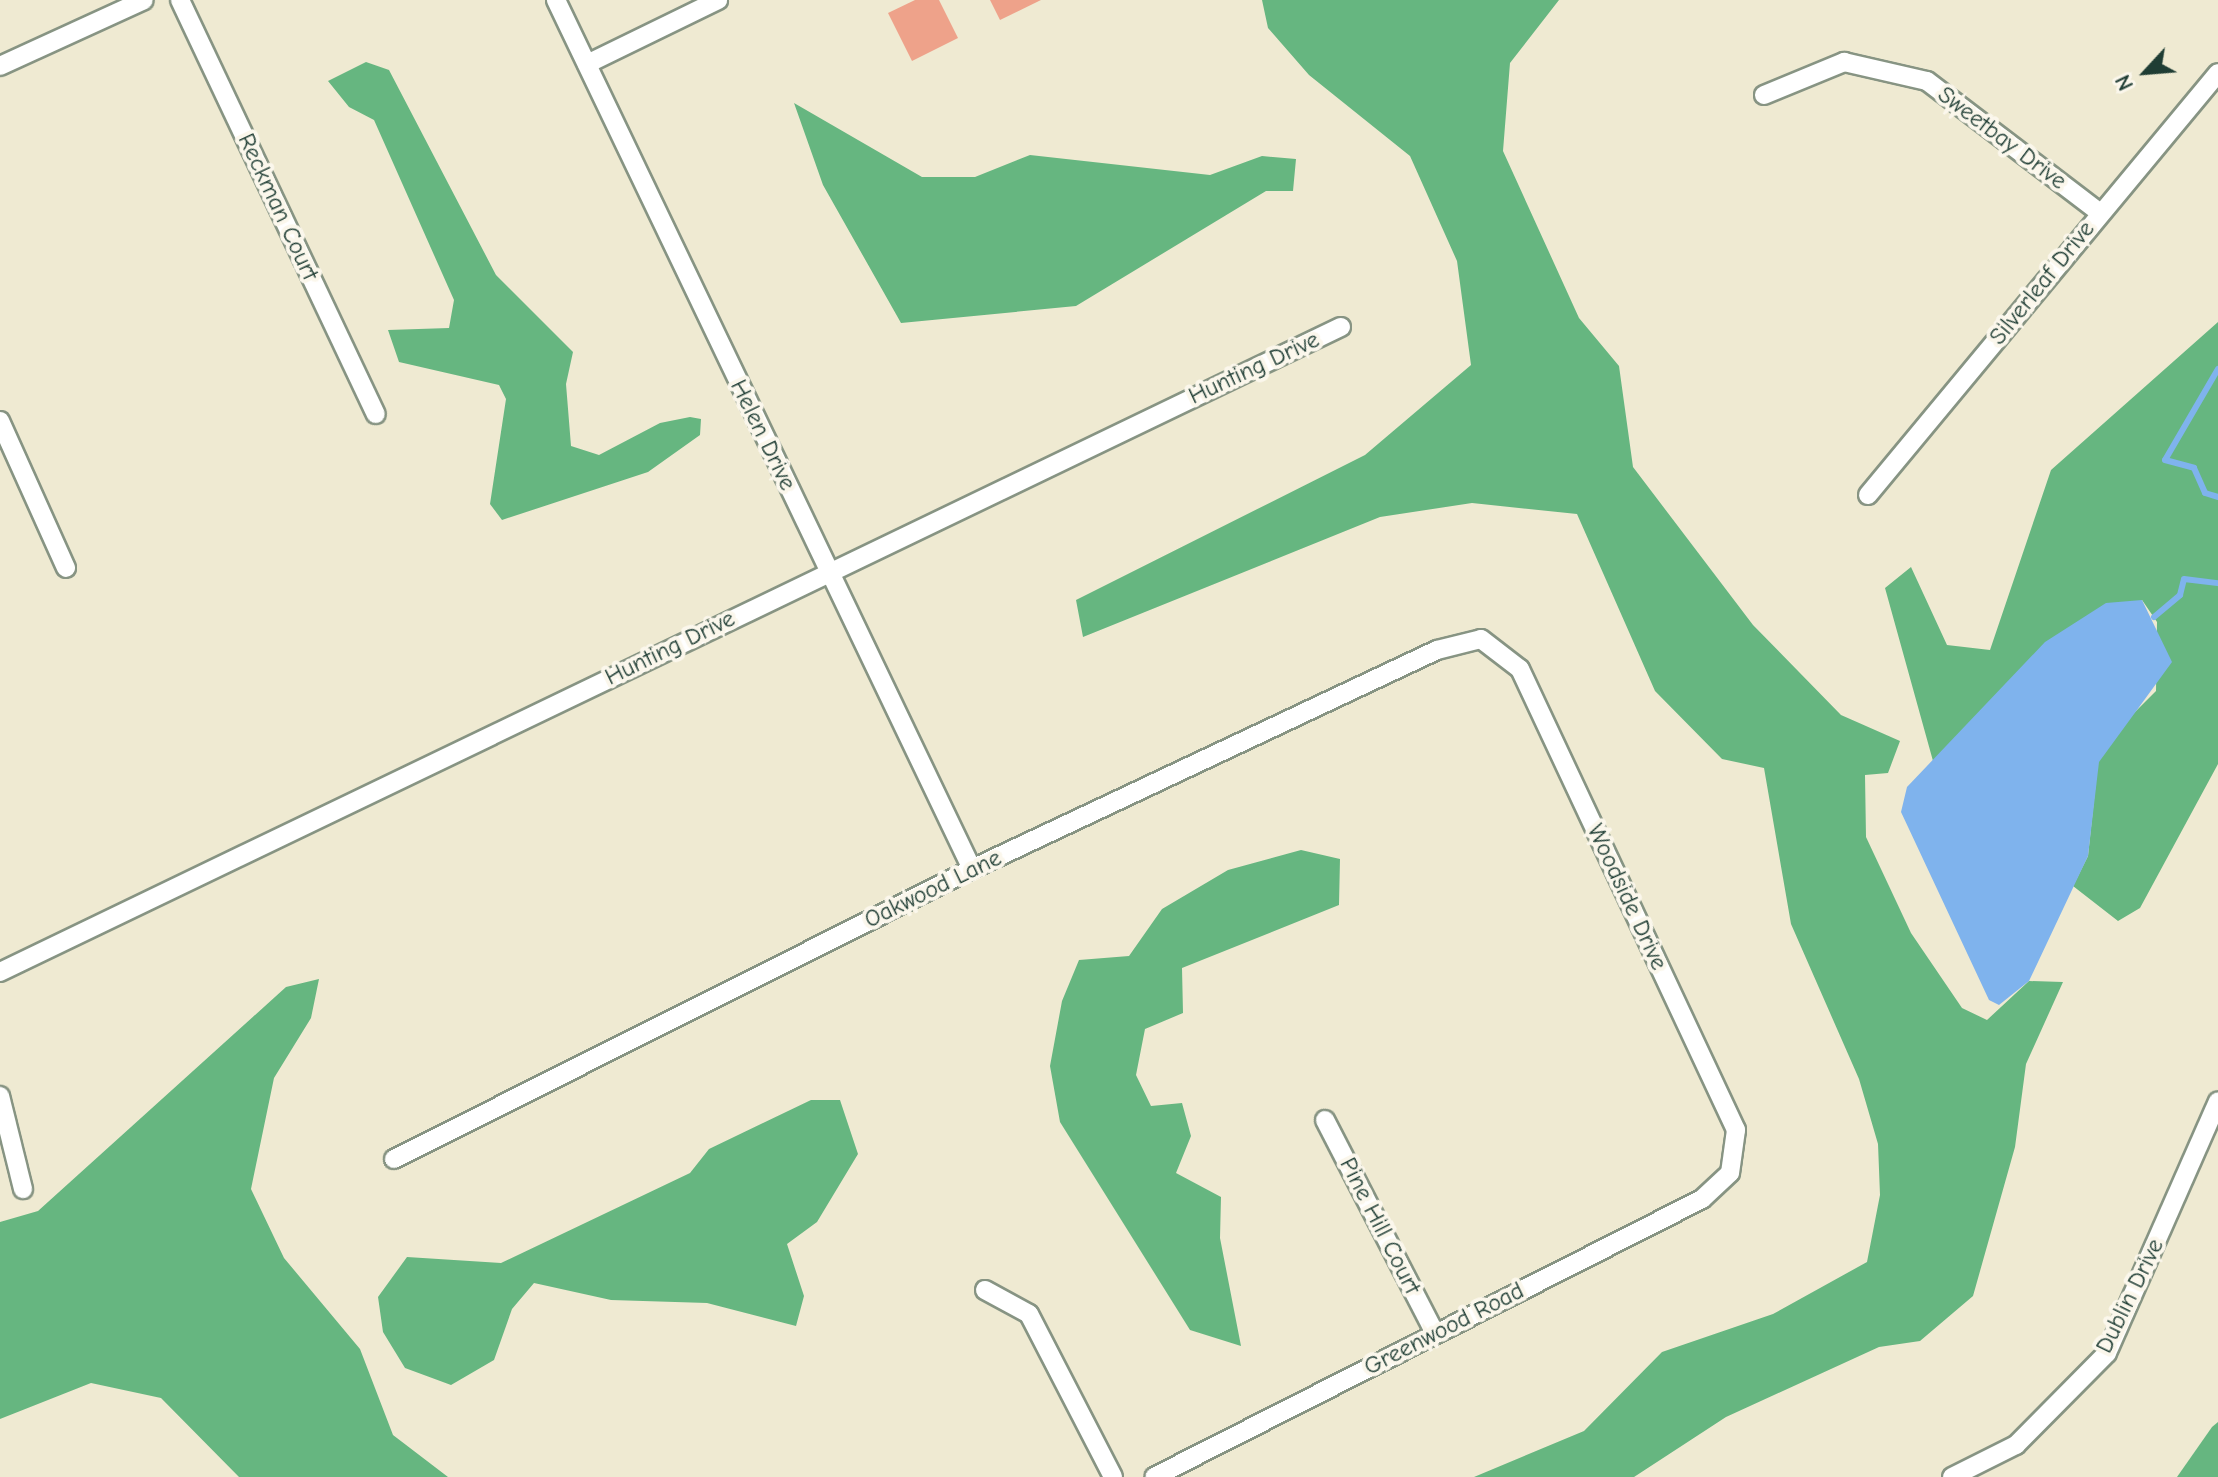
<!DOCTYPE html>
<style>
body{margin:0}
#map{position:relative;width:2218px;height:1477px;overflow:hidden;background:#efead2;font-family:"Comic Neue",sans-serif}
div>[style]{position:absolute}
.forest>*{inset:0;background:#66b680}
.water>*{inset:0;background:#7fb3ed}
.stream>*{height:6px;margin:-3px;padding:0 3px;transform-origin:3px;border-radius:3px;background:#7fb3ed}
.building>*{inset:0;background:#eea28a}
.roads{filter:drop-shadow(2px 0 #879483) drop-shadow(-2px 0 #879483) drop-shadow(0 2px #879483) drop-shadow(0 -2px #879483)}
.minor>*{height:18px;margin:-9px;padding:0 9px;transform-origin:9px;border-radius:9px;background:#fff}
span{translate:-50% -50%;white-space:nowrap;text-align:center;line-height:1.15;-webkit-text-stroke:8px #fbf7ec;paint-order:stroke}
.street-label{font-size:24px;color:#1f3d34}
.north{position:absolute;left:2106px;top:32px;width:80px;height:80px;-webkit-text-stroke:6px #fbf7ec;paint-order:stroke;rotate:244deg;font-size:22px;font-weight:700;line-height:32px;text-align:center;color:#1f3d34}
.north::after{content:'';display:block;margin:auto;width:28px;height:36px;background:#1f3d34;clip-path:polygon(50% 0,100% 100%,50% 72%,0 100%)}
</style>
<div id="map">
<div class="forest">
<div style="clip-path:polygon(1262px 0,1559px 0,1510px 63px,1503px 151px,1579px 318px,1619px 366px,1633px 467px,1753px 625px,1841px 715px,1900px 741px,1888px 773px,1865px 775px,1866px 837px,1911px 933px,1962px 1008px,1987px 1020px,2029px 981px,2063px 982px,2026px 1064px,2015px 1147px,1973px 1296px,1920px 1341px,1879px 1347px,1726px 1417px,1634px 1477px,1474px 1477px,1584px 1431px,1662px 1352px,1773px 1314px,1867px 1262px,1880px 1195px,1878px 1144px,1859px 1079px,1791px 924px,1764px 768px,1722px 759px,1655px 691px,1577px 514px,1472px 503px,1380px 517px,1083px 637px,1076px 600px,1365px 455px,1471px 365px,1457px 261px,1410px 156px,1309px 75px,1268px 28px)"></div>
<div style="clip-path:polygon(366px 62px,389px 70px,496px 275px,573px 352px,566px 384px,571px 446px,599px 455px,660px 423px,690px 417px,701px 419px,700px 435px,648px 472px,502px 520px,490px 504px,506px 399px,499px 385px,399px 362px,388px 330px,449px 328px,454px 300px,374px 120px,349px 107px,328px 81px)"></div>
<div style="clip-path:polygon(794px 103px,922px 177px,975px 177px,1030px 155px,1210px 175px,1262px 156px,1296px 159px,1293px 191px,1266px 191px,1076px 306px,901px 323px,823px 185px)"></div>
<div style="clip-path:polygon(2218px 322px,2218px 764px,2140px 908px,2118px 921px,2073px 886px,2088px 856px,2098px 762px,2116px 731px,2156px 691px,2157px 622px,2142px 600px,1933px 761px,1885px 588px,1911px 567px,1947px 645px,1990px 650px,2051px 470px)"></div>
<div style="clip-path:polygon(1301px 850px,1340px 859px,1339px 905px,1182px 968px,1183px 1013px,1145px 1029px,1136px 1075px,1151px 1106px,1182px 1103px,1191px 1136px,1176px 1173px,1221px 1197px,1220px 1238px,1241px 1346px,1190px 1330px,1060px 1122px,1050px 1066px,1062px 1001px,1079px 960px,1129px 956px,1162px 909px,1228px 870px)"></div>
<div style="clip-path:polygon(319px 979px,311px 1018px,274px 1078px,251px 1189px,284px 1258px,360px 1349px,393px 1435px,448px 1477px,239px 1477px,161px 1398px,91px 1383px,0 1419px,0 1222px,38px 1211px,286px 987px)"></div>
<div style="clip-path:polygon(811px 1100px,840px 1100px,858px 1154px,817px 1222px,787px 1244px,804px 1296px,796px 1326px,707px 1303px,611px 1300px,534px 1283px,512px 1309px,494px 1360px,451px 1385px,405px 1368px,383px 1332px,378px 1297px,407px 1257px,501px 1263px,690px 1173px,709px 1149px)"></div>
<div style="clip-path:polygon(2218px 1422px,2218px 1477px,2177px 1477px,2212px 1427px)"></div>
</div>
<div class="water">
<div style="clip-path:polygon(2142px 600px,2172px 662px,2099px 762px,2088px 856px,2029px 981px,1999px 1005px,1989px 1000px,1901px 812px,1907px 787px,2045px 642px,2106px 603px)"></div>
</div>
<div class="stream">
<div style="left:2218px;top:369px;width:105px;rotate:120.2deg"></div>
<div style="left:2165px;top:460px;width:30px;rotate:15deg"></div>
<div style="left:2194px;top:468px;width:27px;rotate:66deg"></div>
<div style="left:2205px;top:493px;width:14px;rotate:17deg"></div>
<div style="left:2154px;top:617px;width:34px;rotate:-40deg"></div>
<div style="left:2180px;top:595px;width:16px;rotate:-76deg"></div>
<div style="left:2184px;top:579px;width:34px;rotate:7deg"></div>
</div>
<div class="building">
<div style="clip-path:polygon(915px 0,939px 0,958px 38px,912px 61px,888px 13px)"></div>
<div style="clip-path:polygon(990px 0,1041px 0,1000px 20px)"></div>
</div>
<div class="roads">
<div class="minor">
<div style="left:180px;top:0;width:458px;rotate:64.7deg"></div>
<div style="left:556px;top:0;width:963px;rotate:64.42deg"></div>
<div style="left:587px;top:64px;width:146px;rotate:-26deg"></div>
<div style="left:0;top:66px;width:158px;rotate:-24.6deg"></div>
<div style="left:1764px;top:95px;width:87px;rotate:-22.4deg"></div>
<div style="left:1844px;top:62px;width:85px;rotate:12.9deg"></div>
<div style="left:1927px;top:81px;width:218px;rotate:37.3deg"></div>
<div style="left:0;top:421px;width:161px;rotate:65.8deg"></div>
<div style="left:1868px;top:495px;width:548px;rotate:-50.33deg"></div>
<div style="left:0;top:972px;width:1488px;rotate:-25.69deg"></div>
<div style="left:0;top:1096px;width:96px;rotate:76.1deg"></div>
<div style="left:1325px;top:1120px;width:240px;rotate:62.7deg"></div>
<div style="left:394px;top:1159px;width:647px;rotate:-26.64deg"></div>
<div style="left:972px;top:869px;width:514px;rotate:-25.22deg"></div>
<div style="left:1437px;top:650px;width:45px;rotate:-14deg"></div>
<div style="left:1481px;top:639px;width:49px;rotate:37.6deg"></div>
<div style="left:1520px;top:669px;width:509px;rotate:64.89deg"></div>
<div style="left:1736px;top:1130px;width:43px;rotate:97.9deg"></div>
<div style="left:1730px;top:1173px;width:38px;rotate:137deg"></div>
<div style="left:1702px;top:1199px;width:614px;rotate:153.1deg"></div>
<div style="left:985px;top:1290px;width:50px;rotate:28.6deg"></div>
<div style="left:1029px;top:1314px;width:183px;rotate:62.7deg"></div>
<div style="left:1952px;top:1477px;width:72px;rotate:-26.6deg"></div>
<div style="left:2016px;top:1445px;width:129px;rotate:-45.3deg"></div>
<div style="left:2107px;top:1353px;width:275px;rotate:-66.2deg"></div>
</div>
</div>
<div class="street-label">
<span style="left:2002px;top:138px;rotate:37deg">Sweetbay Drive</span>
<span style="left:278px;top:207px;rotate:65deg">Reckman Court</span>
<span style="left:2042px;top:283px;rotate:-51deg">Silverleaf Drive</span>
<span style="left:1254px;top:368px;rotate:-25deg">Hunting Drive</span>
<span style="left:763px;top:435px;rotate:64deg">Helen Drive</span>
<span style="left:670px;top:648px;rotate:-26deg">Hunting Drive</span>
<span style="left:933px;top:889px;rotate:-26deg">Oakwood Lane</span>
<span style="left:1627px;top:897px;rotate:65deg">Woodside Drive</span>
<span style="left:1380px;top:1226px;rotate:63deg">Pine Hill Court</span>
<span style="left:2130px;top:1296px;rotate:-64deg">Dublin Drive</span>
<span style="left:1444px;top:1329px;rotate:-27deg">Greenwood Road</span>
</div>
<div class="north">N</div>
</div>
